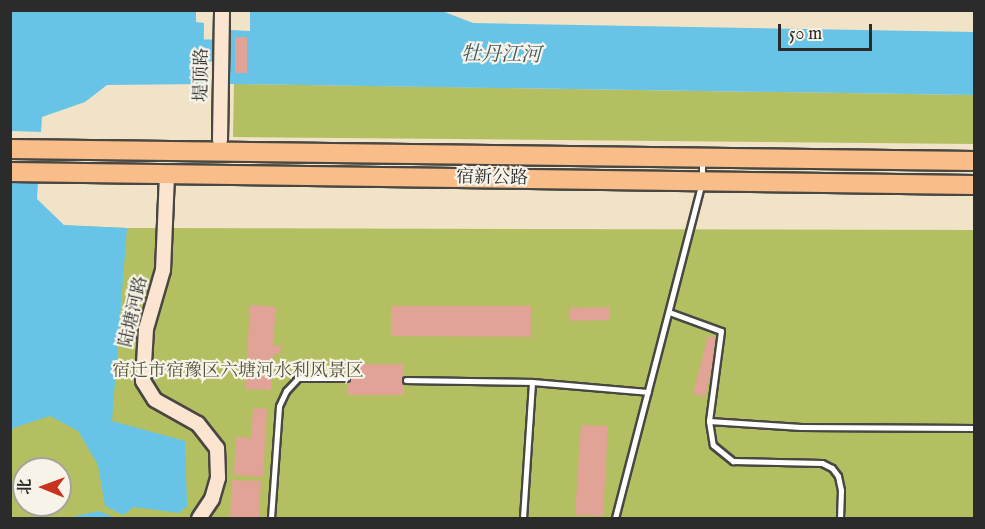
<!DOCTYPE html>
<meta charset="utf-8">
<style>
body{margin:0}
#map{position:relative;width:985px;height:529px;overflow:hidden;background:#f0e3c7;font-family:"IM FELL English","Noto Serif SC",serif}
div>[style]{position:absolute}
.green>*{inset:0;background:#b3bf61}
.water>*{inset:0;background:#67c4e6}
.pier>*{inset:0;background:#f0e3c7}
.river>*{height:22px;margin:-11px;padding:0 11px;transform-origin:11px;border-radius:11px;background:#67c4e6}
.building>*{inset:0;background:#e0a395}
.roads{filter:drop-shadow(2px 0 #494742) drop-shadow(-2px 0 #494742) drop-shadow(0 2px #494742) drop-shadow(0 -2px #494742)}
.lane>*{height:5px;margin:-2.5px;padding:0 2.5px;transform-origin:2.5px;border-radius:2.5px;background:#fff}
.secondary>*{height:14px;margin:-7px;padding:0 7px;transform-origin:7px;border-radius:7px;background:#fce5d0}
.highway>*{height:18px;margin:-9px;padding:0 9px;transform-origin:9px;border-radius:9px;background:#f8bd89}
span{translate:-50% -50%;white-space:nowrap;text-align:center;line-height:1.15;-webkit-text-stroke:4.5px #f7f3e8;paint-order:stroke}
.street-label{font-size:18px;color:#2b2b2b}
.park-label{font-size:18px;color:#54573b}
.water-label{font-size:20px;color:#3d5963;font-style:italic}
.frame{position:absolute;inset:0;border:12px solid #2b2b2b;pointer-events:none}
.north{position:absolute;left:12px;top:457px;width:60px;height:60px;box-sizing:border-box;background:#f7f3e8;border:2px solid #a5a39c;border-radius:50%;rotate:271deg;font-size:16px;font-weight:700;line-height:24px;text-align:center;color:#2b2b2b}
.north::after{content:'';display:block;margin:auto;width:21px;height:27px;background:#c8321e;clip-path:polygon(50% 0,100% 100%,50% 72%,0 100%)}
.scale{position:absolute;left:778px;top:24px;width:94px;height:27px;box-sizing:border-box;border:3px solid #2b2b2b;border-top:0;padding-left:8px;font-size:18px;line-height:21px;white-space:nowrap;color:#2b2b2b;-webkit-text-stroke:4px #f7f3e8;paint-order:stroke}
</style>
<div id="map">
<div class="green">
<div style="clip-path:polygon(234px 84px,974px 95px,974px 144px,233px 137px)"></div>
<div style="clip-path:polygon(evenodd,10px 223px,127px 228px,974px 230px,974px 518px,11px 518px,10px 223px,24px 469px,60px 469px,60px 505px,24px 505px,24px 469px)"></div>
</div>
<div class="water">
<div style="clip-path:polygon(11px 11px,196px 11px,196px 22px,204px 23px,203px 84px,107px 85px,85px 102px,42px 117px,37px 199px,64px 225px,127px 228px,112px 421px,185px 441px,187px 506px,179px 513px,134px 507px,123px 515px,105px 506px,98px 465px,78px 431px,50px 416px,13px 428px,11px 435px)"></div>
<div style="clip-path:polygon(250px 11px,442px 11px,473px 23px,974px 32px,974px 95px,229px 84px,230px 30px,250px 31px)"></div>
<div style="clip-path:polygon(99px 511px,115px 518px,73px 518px,76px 516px)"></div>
</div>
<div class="pier">
<div style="clip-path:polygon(11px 131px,44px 132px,41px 179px,11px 178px)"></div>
</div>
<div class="river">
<div style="left:175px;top:50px;width:69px;rotate:0.8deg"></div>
</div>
<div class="building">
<div style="clip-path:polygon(235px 37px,247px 37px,247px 73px,235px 73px)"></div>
<div style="clip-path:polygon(250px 305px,276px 307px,273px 346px,281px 346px,280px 354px,273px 354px,271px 390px,245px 389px)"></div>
<div style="clip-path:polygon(391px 306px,531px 306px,531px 337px,391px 336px)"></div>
<div style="clip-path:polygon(610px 307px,610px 320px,570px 321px,570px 308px)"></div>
<div style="clip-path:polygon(708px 336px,719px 339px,705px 397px,693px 394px)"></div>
<div style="clip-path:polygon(347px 364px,404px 364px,404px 395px,347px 395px)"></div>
<div style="clip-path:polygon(253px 408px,267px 409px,263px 477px,234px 475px,236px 437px,251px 438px)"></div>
<div style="clip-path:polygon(581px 425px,608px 426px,603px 516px,575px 515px)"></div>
<div style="clip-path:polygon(232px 480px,261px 481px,259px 518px,230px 518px)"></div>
</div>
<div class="roads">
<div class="lane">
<div style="left:669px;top:312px;width:55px;rotate:20.1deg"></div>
<div style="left:721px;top:331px;width:91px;rotate:97.6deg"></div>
<div style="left:709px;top:421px;width:92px;rotate:3.7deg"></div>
<div style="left:801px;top:427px;width:173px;rotate:0.3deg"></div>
<div style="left:406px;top:380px;width:126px;rotate:0.9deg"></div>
<div style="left:709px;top:421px;width:24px;rotate:81deg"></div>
<div style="left:713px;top:445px;width:26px;rotate:39deg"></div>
<div style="left:733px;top:461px;width:89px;rotate:1.3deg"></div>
<div style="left:822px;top:463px;width:11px;rotate:27deg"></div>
<div style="left:832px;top:468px;width:10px;rotate:53deg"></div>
<div style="left:838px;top:476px;width:14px;rotate:78deg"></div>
<div style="left:841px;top:490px;width:28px;rotate:92deg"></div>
<div style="left:271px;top:518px;width:112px;rotate:-85.9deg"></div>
<div style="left:279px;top:406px;width:17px;rotate:-65deg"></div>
<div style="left:286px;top:391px;width:18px;rotate:-47deg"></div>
<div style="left:298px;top:378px;width:48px"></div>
<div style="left:523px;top:518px;width:136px;rotate:-86.2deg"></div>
<div style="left:532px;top:382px;width:116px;rotate:4.9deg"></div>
<div style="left:615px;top:518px;width:347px;rotate:-75.5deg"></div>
<div style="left:702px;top:182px;width:20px;rotate:-90deg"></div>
</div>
<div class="secondary">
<div style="left:220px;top:140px;width:130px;rotate:-89.1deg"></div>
<div style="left:167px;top:175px;width:95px;rotate:92.4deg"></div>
<div style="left:163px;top:270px;width:61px;rotate:106.1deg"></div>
<div style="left:146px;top:329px;width:52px;rotate:93.3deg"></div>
<div style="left:143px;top:381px;width:22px;rotate:58deg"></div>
<div style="left:155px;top:400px;width:49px;rotate:29.2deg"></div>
<div style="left:198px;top:424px;width:31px;rotate:52deg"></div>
<div style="left:217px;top:448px;width:30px;rotate:88deg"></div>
<div style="left:218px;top:478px;width:22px;rotate:106deg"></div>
<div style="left:212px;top:499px;width:23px;rotate:124deg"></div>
</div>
<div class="highway">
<div style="left:10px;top:149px;width:964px;rotate:0.71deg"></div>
<div style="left:10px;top:172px;width:964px;rotate:0.77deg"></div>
</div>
</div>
<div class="street-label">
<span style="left:203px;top:75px;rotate:-89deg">堤顶路</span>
<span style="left:492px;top:179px;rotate:1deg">宿新公路</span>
<span style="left:135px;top:312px;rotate:-77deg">陆塘河路</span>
</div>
<div class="park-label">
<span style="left:238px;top:372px">宿迁市宿豫区六塘河水利风景区</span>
</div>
<div class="water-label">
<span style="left:501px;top:55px;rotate:1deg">牡丹江河</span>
</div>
<div class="frame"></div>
<div class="north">北</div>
<div class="scale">50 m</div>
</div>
